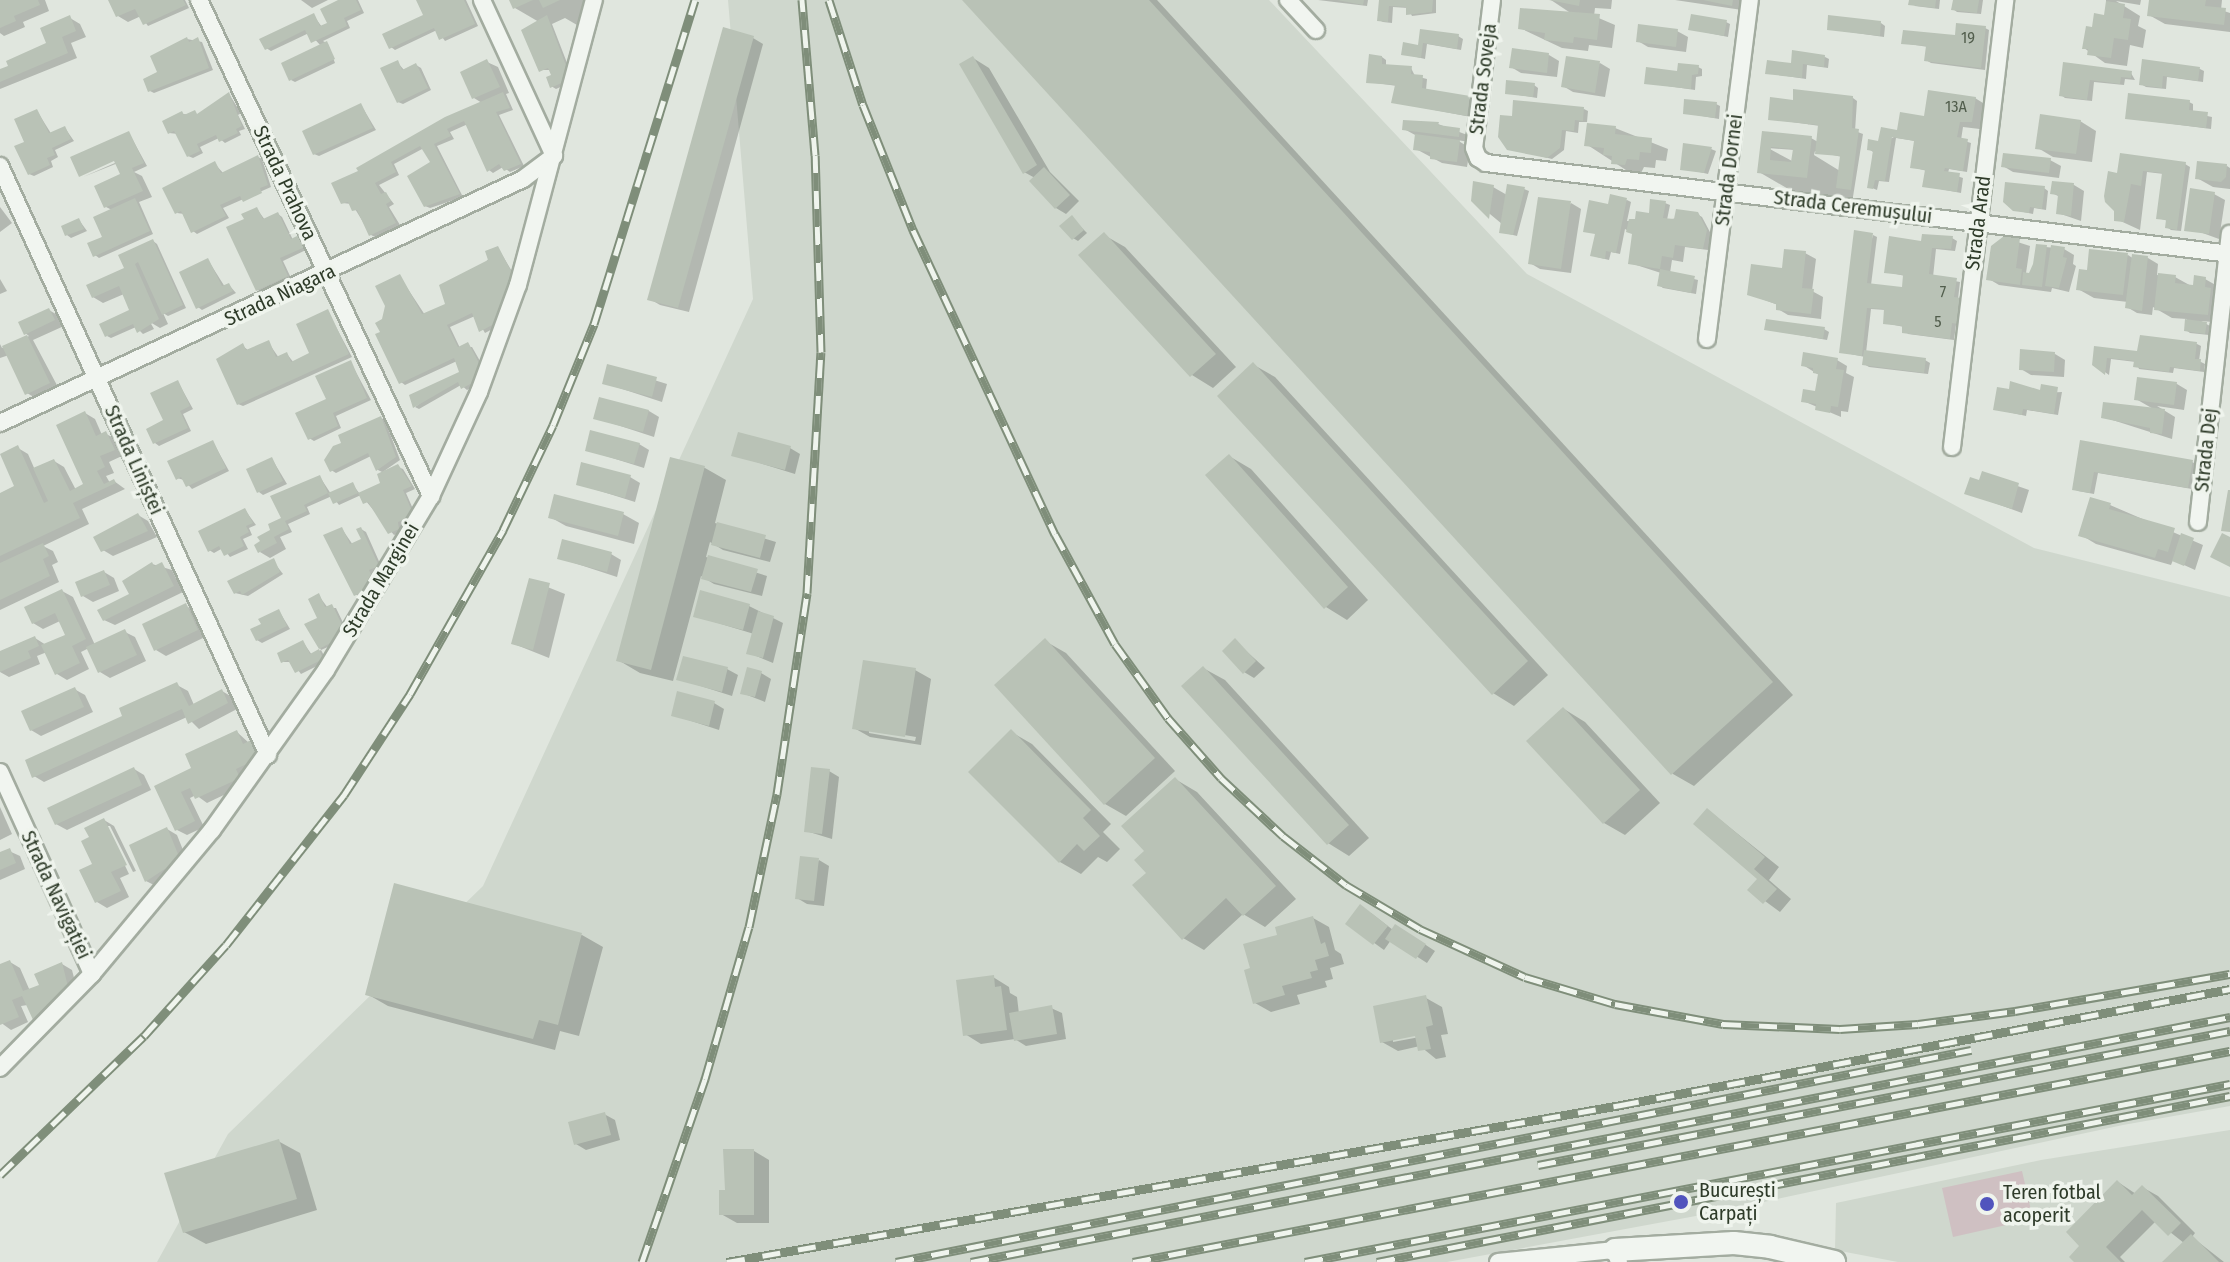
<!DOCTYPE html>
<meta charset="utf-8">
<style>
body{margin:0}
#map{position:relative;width:2230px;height:1262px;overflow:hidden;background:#e0e6de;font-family:"Fira Sans Condensed",sans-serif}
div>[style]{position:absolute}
.built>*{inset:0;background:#cfd7cd}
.green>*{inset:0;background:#cfc0c2}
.shadow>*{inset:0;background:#0003}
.building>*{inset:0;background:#b9c2b6}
.roads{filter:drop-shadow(2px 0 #a3aca0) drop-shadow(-2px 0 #a3aca0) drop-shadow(0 2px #a3aca0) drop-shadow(0 -2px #a3aca0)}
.minor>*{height:16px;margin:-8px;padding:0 8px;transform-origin:8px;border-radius:8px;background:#f1f5f0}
.tertiary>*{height:22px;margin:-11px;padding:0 11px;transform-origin:11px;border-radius:11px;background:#f1f5f0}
.rail>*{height:9px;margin-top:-4.5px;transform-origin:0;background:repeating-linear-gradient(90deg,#eff4ed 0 18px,#7f8e7a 0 36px);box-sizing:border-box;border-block:2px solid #7f8e7a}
.dots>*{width:22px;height:22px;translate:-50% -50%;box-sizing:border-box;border:4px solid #eff4ed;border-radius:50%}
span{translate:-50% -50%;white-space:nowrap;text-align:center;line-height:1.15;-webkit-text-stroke:7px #eff4ed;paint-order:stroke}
.number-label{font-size:16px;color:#515d4c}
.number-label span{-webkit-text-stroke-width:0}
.street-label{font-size:20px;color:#2e3b29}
.poi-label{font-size:20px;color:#2e3b29}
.left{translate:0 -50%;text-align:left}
</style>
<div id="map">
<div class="built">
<div style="clip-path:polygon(728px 0,1269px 0,1527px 274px,2034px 548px,2230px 597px,2230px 1106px,2123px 1125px,1712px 1213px,1447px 1262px,157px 1262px,228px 1134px,483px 886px,753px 299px)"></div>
<div style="clip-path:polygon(2230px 1130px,2230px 1262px,1898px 1262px,1835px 1250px,1836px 1203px,2041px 1160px)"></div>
</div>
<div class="green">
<div style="clip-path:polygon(2022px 1171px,2033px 1219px,1953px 1237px,1942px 1188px)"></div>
</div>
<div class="shadow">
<div style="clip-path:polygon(0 0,45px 0,49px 11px,23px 22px,25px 27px,4px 36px,0 33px)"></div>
<div style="clip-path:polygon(114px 0,185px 0,189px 8px,148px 26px,141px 16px,128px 22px,118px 16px)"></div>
<div style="clip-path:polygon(301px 0,328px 0,312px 8px)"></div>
<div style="clip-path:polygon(343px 0,358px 0,364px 13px,347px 21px,350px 28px,323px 41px,328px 44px,335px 63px,295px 82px,291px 80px,321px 46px,309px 33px,271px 51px,266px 48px,314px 16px,322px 27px,329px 24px)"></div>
<div style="clip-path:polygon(418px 0,466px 0,478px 26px,445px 41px,437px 30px,395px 50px,391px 47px,425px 16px)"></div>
<div style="clip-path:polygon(511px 0,585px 0,594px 17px,577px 25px,565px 18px,552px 24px,574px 81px,556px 89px,551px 86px,551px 70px,540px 70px,539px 22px,515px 8px)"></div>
<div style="clip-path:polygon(965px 0,1157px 0,1793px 695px,1694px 786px,1673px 774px)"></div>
<div style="clip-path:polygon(1318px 0,1368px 0,1367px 6px)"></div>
<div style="clip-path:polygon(1381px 0,1436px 0,1436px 13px,1412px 16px,1408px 8px,1393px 7px,1392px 23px,1383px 22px,1379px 20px)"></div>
<div style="clip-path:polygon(1551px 0,1612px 0,1611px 9px,1595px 8px,1594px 16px,1615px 25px,1612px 48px,1589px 45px,1588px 51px,1562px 48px,1520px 28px,1572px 14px)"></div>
<div style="clip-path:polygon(1675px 0,1743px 0,1742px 10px)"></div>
<div style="clip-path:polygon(1911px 0,1940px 0,1939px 9px,1915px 6px)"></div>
<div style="clip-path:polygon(1955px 0,1983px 0,1981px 14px,1957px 12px,1953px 9px)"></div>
<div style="clip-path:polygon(2106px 0,2141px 0,2140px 5px,2116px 1px,2140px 16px,2138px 26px,2146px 30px,2143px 48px,2130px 45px,2127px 66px,2105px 63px,2084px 48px,2093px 29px,2106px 17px)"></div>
<div style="clip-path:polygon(2151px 0,2222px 0,2221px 10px,2230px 13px,2230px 32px,2165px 24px,2149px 15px)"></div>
<div style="clip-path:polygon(70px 18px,80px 24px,86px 37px,71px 43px,77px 58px,0 89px,0 71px,48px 44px)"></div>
<div style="clip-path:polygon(1726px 22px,1730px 24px,1728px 37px,1690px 29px)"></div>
<div style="clip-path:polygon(1881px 23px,1885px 26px,1884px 37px,1829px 29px)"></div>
<div style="clip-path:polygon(1985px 28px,1989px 30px,1985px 70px,1931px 63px,1926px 60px,1928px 47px,1903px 43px,1957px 37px)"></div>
<div style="clip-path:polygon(1422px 31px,1458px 36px,1463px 39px,1461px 50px,1427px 44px,1425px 59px,1404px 54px,1419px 47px)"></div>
<div style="clip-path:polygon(1677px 31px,1688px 37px,1686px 52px,1648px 47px,1638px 41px)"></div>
<div style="clip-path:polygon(753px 38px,763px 44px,689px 312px,660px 305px,650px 299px)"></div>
<div style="clip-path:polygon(187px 39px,202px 42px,213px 70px,154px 93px,150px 91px)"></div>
<div style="clip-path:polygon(1549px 55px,1559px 61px,1557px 77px,1521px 73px,1511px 67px)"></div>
<div style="clip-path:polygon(1382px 57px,1386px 60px,1386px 66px,1411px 68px,1415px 76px,1427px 79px,1426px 90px,1473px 100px,1471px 117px,1393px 102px,1397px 86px,1369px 82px)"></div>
<div style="clip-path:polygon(1825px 57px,1829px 59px,1828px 68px,1807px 65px,1806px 79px,1767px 73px)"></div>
<div style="clip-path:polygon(973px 58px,989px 68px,1050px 172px,1079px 201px,1066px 214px,1056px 208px,1035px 178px,1024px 172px)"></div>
<div style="clip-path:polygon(397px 62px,405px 71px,416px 65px,421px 68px,431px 90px,403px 104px,398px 102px)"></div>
<div style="clip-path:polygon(487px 62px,498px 67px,509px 93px,506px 94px,513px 110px,499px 115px,524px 166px,510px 172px,503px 167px,493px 173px,489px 170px,468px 124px,450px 132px,454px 139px,437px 146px,463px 197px,430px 208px,425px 206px,433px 163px,424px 148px,394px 164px,399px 175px,379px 185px,394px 204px,389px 207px,400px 225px,375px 237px,371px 235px,352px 204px,342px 203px,361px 172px,482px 103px,474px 98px)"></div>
<div style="clip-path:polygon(2144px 62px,2200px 69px,2204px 71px,2203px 82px,2167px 77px,2166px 89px,2146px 87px,2141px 84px)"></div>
<div style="clip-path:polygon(1600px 63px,1610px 69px,1605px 97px,1573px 92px,1563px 86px)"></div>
<div style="clip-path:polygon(2065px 64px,2131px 73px,2135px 80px,2125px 79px,2124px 85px,2094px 82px,2092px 101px,2065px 98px,2061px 95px)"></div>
<div style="clip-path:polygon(1698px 67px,1702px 69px,1702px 76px,1696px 77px,1695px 90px,1647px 83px)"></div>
<div style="clip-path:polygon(1534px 85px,1538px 88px,1537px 98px,1507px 93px)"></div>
<div style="clip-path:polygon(229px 94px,241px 113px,238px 115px,245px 129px,239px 131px,241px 135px,225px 143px,219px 138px,200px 147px,203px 153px,193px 158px,188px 156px,178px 134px,169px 133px,182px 114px,199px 115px)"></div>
<div style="clip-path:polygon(evenodd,1853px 98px,1857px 101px,1855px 131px,1863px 134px,1852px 203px,1804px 198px,1759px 172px,1763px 133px,1811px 138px,1818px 142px,1820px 126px,1770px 119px,1794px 102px,1853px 98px,1768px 148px,1795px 150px,1794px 162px,1768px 148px,1853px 98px,1815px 151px,1842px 157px,1840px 171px,1814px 155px,1815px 151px)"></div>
<div style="clip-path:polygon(1975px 98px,1991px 108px,1988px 130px,1963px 127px,1961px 140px,1971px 143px,1967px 172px,1949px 169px,1948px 173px,1963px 178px,1961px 193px,1925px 186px,1927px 171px,1912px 167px,1916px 141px,1896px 138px,1889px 182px,1879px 181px,1877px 190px,1870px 187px,1873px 152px,1869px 149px)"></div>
<div style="clip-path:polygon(2189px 102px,2193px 104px,2193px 113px,2212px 117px,2211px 129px,2127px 118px)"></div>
<div style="clip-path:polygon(1716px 104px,1720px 106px,1719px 119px,1685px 113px)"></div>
<div style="clip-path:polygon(361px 105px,376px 130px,319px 156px,314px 154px)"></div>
<div style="clip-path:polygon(1584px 109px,1588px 111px,1587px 122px,1579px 122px,1578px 133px,1566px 131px,1564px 150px,1552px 159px,1508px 148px)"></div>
<div style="clip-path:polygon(37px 111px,52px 135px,65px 128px,74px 141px,55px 150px,58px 157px,51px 161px,53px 167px,34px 176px,29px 174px,27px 143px)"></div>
<div style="clip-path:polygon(2080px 121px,2096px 131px,2092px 162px,2053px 157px,2038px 148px)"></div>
<div style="clip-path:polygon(1438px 124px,1470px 136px,1469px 142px,1457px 140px,1470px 148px,1467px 167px,1442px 163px,1416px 149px,1417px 136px,1404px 129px)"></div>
<div style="clip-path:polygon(1615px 128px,1668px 149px,1666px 161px,1656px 160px,1655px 168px,1644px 167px,1641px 173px,1629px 172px,1586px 144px)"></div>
<div style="clip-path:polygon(129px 133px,147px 166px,134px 172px,142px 176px,152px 197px,139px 202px,153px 234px,99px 258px,95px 255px,112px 210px,106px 207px,123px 175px,118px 163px,83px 177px,124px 159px)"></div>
<div style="clip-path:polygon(1711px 149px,1716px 151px,1708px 174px,1682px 168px)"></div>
<div style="clip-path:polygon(258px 157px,262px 159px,271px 187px,223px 208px,229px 218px,197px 234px,193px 231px,184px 214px,177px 213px,215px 164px,224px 174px)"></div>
<div style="clip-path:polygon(2050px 160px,2061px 166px,2059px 178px,2013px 172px,2003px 166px)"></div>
<div style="clip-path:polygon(2185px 164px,2190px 167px,2181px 231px,2171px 230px,2167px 227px,2168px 221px,2158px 218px,2164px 174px,2147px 172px,2140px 230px,2116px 219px,2119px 175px)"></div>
<div style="clip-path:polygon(2227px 166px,2230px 168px,2230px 189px,2213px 187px,2197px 178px)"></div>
<div style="clip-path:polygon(2054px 183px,2074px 185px,2084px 191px,2081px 221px,2058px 213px,2060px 197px,2052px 193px)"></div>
<div style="clip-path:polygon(1493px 187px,1507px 195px,1524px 189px,1529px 191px,1517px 236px,1501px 232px,1502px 224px,1473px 200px)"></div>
<div style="clip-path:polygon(2044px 188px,2048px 191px,2046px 210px,2034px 208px,2033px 214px,2014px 210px)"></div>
<div style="clip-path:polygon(2214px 194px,2225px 200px,2219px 239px,2186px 227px)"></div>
<div style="clip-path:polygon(1627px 200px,1631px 202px,1627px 221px,1637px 221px,1650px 215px,1665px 203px,1670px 205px,1667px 220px,1697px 214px,1702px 217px,1711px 234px,1708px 250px,1685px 247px,1683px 262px,1672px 260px,1670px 273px,1698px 280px,1696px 294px,1663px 288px,1659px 285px,1661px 273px,1630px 263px,1634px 234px,1625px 229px,1620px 254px,1611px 252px,1609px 260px,1597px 257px,1609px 206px)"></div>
<div style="clip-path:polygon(1571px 203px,1581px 209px,1571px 273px,1540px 269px,1530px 263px)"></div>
<div style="clip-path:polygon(0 207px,12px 223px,0 232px)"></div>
<div style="clip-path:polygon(257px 209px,265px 220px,278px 214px,282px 217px,293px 240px,304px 240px,308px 249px,283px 261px,291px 278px,262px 292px,257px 290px,247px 220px)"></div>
<div style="clip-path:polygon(1072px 218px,1087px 233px,1078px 241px,1073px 238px)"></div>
<div style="clip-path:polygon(79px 220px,87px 231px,71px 238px,67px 235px)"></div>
<div style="clip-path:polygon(1104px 235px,1125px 247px,1236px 367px,1213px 388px,1192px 375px)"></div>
<div style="clip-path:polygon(1873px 235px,1877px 237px,1871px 285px,1903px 289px,1905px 276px,1887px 272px,1923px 243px,1952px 238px,1957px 241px,1955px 251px,1936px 249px,1933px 277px,1960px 282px,1958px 299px,1965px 302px,1962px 325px,1956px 325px,1954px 340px,1908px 334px,1904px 327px,1885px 323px,1886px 310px,1871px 309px,1866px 353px,1925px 360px,1930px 363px,1928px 374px,1869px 367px,1864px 364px,1865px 357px,1841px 352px)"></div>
<div style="clip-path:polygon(2005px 238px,2030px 246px,2026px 273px,2030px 276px,2046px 247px,2064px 249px,2074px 255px,2073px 264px,2076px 266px,2069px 292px,2052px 288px,2051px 292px,1999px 285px,1989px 279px)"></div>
<div style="clip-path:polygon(153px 241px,157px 244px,186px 308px,168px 316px,163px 313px,168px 324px,160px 328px,150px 322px,154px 329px,143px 334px,136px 327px,111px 338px,107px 336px,133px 310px,124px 294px,103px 303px,93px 297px,127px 269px)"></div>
<div style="clip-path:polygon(498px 248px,516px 278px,500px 325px,485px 333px,475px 316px,450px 327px,460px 348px,472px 347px,484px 368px,478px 384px,467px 390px,461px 385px,419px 409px,415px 407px,461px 373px,457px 361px,405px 385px,401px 382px,383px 334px,384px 320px,400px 277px,425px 315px,448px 305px)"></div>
<div style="clip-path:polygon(1805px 253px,1816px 259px,1812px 291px,1823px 297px,1821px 319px,1788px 315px,1778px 309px,1778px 305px,1749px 294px)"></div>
<div style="clip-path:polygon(2128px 255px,2134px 259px,2134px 256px,2148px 258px,2158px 264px,2157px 275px,2175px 277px,2193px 287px,2205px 279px,2221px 288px,2224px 323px,2201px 321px,2210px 326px,2209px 335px,2190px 333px,2186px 330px,2187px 319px,2172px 318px,2153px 307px,2152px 315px,2137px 313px,2127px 307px,2128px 302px,2094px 298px,2078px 289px,2088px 272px)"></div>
<div style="clip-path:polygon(208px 260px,225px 287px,229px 285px,236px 293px,202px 310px,198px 307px)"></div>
<div style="clip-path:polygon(0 279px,7px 291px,0 294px)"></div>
<div style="clip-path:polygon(49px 310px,59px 316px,64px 326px,33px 340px,59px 389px,37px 399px,27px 393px,9px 355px,0 358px,0 344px,2px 348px,29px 336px,25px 333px)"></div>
<div style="clip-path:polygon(328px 312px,352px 357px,243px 406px,238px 404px,243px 346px,249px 351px,268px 342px,279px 358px,287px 354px,294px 363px,312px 354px)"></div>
<div style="clip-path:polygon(1766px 329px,1824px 329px,1829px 332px,1827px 340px)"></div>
<div style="clip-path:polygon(2141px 337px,2197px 344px,2201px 346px,2199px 361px,2205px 364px,2204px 372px,2174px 368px,2173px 373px,2139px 369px,2136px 362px,2111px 359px,2109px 375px,2094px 364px,2096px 348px,2139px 353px)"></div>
<div style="clip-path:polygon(2055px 354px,2065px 360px,2064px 377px,2031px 375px,2021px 369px)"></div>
<div style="clip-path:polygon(1837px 360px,1847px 366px,1846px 373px,1854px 377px,1848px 412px,1841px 411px,1841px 417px,1803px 401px,1816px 393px,1819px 375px,1803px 365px)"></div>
<div style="clip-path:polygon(351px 363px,371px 400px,336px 416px,341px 428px,314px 441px,309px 438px)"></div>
<div style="clip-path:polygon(1254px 365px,1275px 377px,1548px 675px,1514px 706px,1493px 693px)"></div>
<div style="clip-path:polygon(609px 366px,667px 384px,662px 402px,604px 383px)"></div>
<div style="clip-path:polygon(2139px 379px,2177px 384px,2187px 390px,2184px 410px,2157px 406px,2175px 417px,2172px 439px,2103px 417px,2155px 410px,2136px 399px)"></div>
<div style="clip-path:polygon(178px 382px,193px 409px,183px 414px,191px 431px,159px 446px,155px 443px)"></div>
<div style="clip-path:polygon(2012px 383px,2042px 393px,2062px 392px,2058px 415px,2027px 410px,2026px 416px,1995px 409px,2010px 391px)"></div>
<div style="clip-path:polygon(649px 411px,659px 417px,654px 437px,596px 418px)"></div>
<div style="clip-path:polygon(85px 413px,95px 419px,102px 435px,106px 434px,116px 439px,124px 455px,109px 462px,114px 473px,106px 476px,110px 483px,114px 481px,125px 489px,82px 509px,89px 524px,43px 546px,53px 551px,58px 562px,52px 565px,59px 582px,0 610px,0 495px,16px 487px,18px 448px,28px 454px,35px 470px,54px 461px,64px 467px,76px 490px,86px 485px)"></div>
<div style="clip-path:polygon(381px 418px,385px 420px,400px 460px,384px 471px,398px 467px,403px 469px,415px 489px,406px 493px,417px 518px,402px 525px,402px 532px,394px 535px,361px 495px,339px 505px,332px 496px,307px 507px,310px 514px,288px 524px,292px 532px,280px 537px,286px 549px,270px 558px,260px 552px,270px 532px,320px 477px,331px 494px,352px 484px,360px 494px,383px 484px,384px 473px,378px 470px,371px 456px,336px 473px,331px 470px)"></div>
<div style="clip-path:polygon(213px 442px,229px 471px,192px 489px,184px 480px,177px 478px)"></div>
<div style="clip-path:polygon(2082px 443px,2192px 462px,2196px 464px,2192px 489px,2098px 473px,2094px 494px,2078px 491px,2074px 489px)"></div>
<div style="clip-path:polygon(639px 444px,649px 450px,644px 468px,587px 450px)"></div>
<div style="clip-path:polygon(790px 448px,800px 454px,795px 474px,734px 455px)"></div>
<div style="clip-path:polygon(1229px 456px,1251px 469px,1368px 600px,1347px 620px,1326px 607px)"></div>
<div style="clip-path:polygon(272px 459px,287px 484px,263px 495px,259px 492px)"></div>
<div style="clip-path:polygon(672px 459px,705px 468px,726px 480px,715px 523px,776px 542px,770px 562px,723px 550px,710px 542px,706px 557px,767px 576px,762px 596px,714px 584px,701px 576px,673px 681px,640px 673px,618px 660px)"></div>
<div style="clip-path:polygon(1983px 474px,2029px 490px,2022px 513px,1967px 493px,1981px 482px)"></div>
<div style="clip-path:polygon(630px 477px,640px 483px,635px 502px,578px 484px)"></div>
<div style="clip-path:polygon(2110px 505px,2203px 545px,2195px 570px,2173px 560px,2171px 565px,2096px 544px,2081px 535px)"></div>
<div style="clip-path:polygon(245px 510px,256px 525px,249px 528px,252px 535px,243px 539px,248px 549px,230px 557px,223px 548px,214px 553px,209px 550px)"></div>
<div style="clip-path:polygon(623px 514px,639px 523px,634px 544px,566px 526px,550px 517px)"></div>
<div style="clip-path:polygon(138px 515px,148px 521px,157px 537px,113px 556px,103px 550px)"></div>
<div style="clip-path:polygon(342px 529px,353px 545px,363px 540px,361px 529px,366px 532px,382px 568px,372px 573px,379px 588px,360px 597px,355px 594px)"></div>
<div style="clip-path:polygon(611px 554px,621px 560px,617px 577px,559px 558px)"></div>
<div style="clip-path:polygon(273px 561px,283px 574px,248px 596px,235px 593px)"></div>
<div style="clip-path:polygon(152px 564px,172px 570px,183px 592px,115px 625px,104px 620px,131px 595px)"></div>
<div style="clip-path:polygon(104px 572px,114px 578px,119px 591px,93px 602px,83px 596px)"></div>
<div style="clip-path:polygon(530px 580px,565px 594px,549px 658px,514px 644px)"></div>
<div style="clip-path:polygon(62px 591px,73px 597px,95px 645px,125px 632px,135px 637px,146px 661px,110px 678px,100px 672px,89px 648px,81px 652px,89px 669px,67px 680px,57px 674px,47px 652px,37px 656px,40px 664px,9px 677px,0 672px,0 654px,35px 638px,46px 645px,67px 636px,60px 621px,43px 629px,33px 623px)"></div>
<div style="clip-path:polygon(319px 596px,328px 608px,336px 608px,347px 631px,344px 640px,321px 650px,327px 661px,301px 674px,292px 662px,283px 662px,303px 642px,312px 655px,321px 650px,307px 625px,320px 619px)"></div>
<div style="clip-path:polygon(186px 606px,196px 612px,207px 636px,166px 656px,156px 650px)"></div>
<div style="clip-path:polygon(749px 606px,783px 623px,773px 663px,749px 653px,754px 634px,695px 616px)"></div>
<div style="clip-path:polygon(279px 611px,290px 629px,262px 643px,257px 640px,263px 625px)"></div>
<div style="clip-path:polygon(1045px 641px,1066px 653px,1175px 771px,1126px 816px,1105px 804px)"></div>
<div style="clip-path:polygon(1235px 641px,1265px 668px,1254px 678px,1244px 672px)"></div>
<div style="clip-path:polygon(1203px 668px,1225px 680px,1369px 838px,1349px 856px,1328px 843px)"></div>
<div style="clip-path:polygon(727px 669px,738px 675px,732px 696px,679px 679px)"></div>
<div style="clip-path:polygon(evenodd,915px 670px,931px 679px,921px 745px,870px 737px,854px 728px,915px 670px,869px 729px,916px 737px,915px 741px,869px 733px,869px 729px)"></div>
<div style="clip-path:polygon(761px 673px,771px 679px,765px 702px,742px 693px)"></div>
<div style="clip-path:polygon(177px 685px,188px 691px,194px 705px,222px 691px,232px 697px,237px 709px,199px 729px,187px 717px,44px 782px,34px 776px)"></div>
<div style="clip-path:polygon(74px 689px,85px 695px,93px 712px,41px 736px,31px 730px)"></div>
<div style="clip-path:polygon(714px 703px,724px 709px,719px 730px,673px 715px)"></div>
<div style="clip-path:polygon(1564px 709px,1585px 722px,1660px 803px,1625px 835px,1604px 823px)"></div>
<div style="clip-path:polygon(237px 732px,249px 743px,265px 746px,273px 761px,245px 775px,249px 783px,207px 803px,196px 795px,190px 798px,204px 827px,187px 835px,177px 830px,157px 787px,194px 769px)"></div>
<div style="clip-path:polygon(1011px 732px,1032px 744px,1111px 824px,1103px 832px,1120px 849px,1107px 862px,1098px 857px,1081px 874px,1060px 862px)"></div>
<div style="clip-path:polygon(134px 769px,144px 775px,151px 790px,67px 830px,56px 824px)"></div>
<div style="clip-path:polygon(829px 771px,839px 777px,832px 839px,806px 831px)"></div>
<div style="clip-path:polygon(1175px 779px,1197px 792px,1296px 899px,1265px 927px,1243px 914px,1204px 950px,1183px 938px,1148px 873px,1147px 851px)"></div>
<div style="clip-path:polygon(0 807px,12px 834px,0 840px)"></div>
<div style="clip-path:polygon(1708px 810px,1779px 867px,1769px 880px,1791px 899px,1780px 912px,1750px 890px,1760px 878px)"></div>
<div style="clip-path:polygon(104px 820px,114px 826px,136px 871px,133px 872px,110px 826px,106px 826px,129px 874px,120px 878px,129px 897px,107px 908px,97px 902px,91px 838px)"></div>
<div style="clip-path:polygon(167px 829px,177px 835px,189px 865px,156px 886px,146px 881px)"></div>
<div style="clip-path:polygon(9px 851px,20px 856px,25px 869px,0 880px,0 855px)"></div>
<div style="clip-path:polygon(819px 860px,829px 866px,824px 906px,807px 904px,797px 898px)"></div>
<div style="clip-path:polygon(1371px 913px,1393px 930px,1406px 932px,1435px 951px,1427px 963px,1391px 940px,1384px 950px,1348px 924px)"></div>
<div style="clip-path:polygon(1313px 918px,1329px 927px,1335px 950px,1341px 954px,1344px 964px,1330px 968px,1333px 979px,1325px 981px,1327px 987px,1297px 995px,1300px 1004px,1271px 1012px,1255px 1003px,1252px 970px)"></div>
<div style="clip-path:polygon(582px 935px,603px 947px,579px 1036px,560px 1031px,555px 1050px,388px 1006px,367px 994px)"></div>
<div style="clip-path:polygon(10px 962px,20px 968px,30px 991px,41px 986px,62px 964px,72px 970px,79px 997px,21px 1006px,28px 1022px,11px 1030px,0 1022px,0 966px)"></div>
<div style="clip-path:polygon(993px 977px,1009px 987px,1010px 993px,1017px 997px,1019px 1014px,1051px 1008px,1062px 1013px,1066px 1039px,1026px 1046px,1015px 1039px,981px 1044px,965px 1034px)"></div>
<div style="clip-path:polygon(evenodd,1426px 998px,1442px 1007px,1448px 1034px,1441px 1035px,1446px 1057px,1436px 1059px,1420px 1046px,1398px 1051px,1382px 1042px,1426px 998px,1425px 1032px,1425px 1036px,1393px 1042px,1393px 1038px,1425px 1032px)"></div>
<div style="clip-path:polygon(604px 1114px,615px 1120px,620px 1140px,586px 1150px,576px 1144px)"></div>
<div style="clip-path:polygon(278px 1141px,300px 1153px,317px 1210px,206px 1244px,184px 1232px)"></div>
<div style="clip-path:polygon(754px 1151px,769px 1160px,769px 1223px,737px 1223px,721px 1214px,727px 1192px)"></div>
<div style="clip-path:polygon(2118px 1182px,2136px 1194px,2142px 1187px,2158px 1196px,2195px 1233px,2192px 1237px,2224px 1262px,2165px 1262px,2184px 1243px,2156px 1221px,2120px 1257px,2125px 1262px,2077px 1262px)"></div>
</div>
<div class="building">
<div style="clip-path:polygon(0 0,38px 0,40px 5px,14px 16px,16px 21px,0 28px)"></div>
<div style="clip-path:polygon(108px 0,183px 0,186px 5px,143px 25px,135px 9px,116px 17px)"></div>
<div style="clip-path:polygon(338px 0,356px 0,361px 10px,344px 18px,347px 26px,311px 43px,305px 30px,265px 50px,259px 39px,314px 13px,320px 26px,327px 23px,320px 9px)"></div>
<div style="clip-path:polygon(416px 0,464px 0,475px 24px,439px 40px,434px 28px,389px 49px,382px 34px,423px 15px)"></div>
<div style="clip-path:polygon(509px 0,533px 0,513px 9px)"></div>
<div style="clip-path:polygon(539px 0,560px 0,543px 8px)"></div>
<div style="clip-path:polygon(962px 0,1149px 0,1773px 682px,1671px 775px)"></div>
<div style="clip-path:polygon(1337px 0,1364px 0,1363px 5px)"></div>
<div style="clip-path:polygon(1379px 0,1433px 0,1432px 12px,1406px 15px,1406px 7px,1389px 6px,1388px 22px,1377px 21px)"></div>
<div style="clip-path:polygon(1549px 0,1580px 0,1579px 6px)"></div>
<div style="clip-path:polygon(1703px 0,1733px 0,1732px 6px)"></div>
<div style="clip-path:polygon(1909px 0,1936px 0,1935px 8px,1908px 5px)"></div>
<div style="clip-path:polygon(1953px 0,1979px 0,1977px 13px,1951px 10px)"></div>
<div style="clip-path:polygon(2149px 0,2206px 0,2205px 6px,2226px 8px,2224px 25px,2147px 16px)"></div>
<div style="clip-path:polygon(2106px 1px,2125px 4px,2123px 18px,2131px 19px,2128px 40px,2114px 38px,2111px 58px,2087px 55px,2088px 49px,2082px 49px,2086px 26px,2092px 27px,2094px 13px,2104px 15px)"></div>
<div style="clip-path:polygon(1520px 8px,1600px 14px,1597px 40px,1574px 37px,1573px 43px,1544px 40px,1545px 33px,1518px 29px)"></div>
<div style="clip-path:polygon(1691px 14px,1727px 20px,1724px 36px,1688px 30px)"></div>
<div style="clip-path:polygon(70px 15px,76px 31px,62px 37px,68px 53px,0 82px,0 69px,8px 66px,6px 61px,46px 43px,40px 28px)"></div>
<div style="clip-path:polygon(547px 15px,571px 79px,550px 88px,546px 77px,551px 75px,548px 68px,539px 72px,521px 30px)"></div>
<div style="clip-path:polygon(1828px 15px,1881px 21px,1880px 36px,1827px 30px)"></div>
<div style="clip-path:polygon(1956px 23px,1986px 26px,1981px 68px,1924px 61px,1926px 46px,1901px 44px,1903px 30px,1955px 35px)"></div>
<div style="clip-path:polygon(1638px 24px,1678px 29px,1676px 47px,1636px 42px)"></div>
<div style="clip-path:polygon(723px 27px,754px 36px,678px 308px,647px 300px)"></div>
<div style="clip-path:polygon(1420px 29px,1459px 34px,1457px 49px,1423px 43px,1421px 58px,1401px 55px,1403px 42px,1418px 45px)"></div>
<div style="clip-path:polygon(187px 37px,189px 42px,198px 37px,209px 68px,148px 92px,143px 79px,157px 72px,150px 56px)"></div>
<div style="clip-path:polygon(327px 41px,335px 59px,289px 81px,281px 63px)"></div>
<div style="clip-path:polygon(1512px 48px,1549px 53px,1547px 73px,1509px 68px)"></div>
<div style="clip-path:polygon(1792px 50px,1825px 55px,1824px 67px,1803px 64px,1802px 78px,1765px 74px,1767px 60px,1791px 63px)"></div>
<div style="clip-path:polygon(1369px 54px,1382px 56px,1382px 64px,1412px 66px,1411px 74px,1423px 75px,1422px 88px,1470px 96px,1467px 116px,1391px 103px,1395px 85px,1366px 83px)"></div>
<div style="clip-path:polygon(973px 56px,1037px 165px,1023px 174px,959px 64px)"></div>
<div style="clip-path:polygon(1566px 56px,1600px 61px,1595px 93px,1561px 87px)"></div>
<div style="clip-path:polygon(487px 59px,500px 87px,472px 99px,460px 72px)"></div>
<div style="clip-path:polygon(2142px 59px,2200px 67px,2198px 81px,2163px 76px,2162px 88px,2139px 85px)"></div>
<div style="clip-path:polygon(398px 60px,402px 70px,416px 63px,428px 88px,397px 103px,380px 68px)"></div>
<div style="clip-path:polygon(2063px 62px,2132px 71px,2131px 78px,2121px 77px,2120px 84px,2090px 80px,2087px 100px,2059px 96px)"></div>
<div style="clip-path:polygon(1678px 63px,1699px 65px,1698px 74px,1692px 75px,1691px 89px,1644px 84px,1646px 67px,1677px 71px)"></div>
<div style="clip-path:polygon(1506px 80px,1535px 83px,1533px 97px,1505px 94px)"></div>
<div style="clip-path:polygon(1793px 89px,1853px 96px,1852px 128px,1859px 129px,1851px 190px,1836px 188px,1840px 156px,1815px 154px,1818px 125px,1768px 120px,1770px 97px,1793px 100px)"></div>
<div style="clip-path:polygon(1928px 90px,1976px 97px,1972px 122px,1960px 122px,1957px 137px,1968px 139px,1963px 171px,1945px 168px,1944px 171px,1960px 173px,1957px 192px,1922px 187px,1925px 170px,1910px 168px,1914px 141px,1892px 137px,1885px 181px,1875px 180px,1873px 189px,1867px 188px,1873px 151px,1867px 150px,1868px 139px,1878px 141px,1881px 127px,1897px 130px,1900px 112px,1924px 116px)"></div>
<div style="clip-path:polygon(229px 92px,242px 126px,236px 129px,238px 133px,219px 142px,216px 135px,197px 144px,200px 151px,187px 157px,174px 131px,168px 134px,162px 121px,182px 111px,184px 115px,195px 110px,197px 114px)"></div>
<div style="clip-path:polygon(503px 92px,510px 108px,496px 112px,521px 164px,504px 171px,499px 164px,487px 172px,464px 121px,447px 129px,451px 136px,434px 144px,460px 194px,424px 207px,407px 176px,430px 162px,420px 146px,391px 162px,396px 172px,375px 183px,381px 194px,386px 192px,391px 201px,386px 204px,396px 223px,369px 236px,357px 210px,352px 211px,348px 202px,341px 204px,331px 183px,358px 171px,356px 168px,445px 117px)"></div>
<div style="clip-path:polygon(2128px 93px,2190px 100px,2189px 110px,2208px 112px,2206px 128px,2125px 119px)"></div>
<div style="clip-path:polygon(1684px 99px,1717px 102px,1715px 118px,1683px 114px)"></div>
<div style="clip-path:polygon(1513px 100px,1584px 107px,1583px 121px,1575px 120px,1574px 131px,1562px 130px,1560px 148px,1547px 158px,1507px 150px,1498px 137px,1500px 115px,1512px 116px)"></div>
<div style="clip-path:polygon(361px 103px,373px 128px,313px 155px,302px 131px)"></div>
<div style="clip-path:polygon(37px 109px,49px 133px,65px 126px,71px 139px,52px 148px,55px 155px,47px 158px,50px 165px,28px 175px,14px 146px,24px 142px,14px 119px)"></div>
<div style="clip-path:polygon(2040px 114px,2081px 120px,2076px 154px,2035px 149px)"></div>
<div style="clip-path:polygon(1403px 120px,1439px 122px,1438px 125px,1460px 128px,1459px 137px,1402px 130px)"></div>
<div style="clip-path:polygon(1587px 123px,1616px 126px,1615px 134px,1652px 138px,1651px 153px,1640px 152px,1639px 160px,1627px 159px,1625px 165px,1611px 164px,1612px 156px,1603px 155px,1604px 148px,1584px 146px)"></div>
<div style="clip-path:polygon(129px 131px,144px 163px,132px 168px,143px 191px,104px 208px,94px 186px,120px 174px,114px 161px,79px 177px,70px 157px)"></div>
<div style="clip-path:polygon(evenodd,1762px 131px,1812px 136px,1807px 178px,1757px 173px,1762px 131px,1771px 147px,1793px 149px,1791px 162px,1770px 160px,1771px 147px)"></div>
<div style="clip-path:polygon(1415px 134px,1460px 140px,1457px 162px,1430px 159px,1430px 152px,1413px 150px)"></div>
<div style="clip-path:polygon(1683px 143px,1712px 147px,1704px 173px,1680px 170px)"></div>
<div style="clip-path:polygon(2003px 153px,2051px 158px,2049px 173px,2001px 167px)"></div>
<div style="clip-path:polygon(2120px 153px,2186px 162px,2177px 230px,2165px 228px,2166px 220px,2156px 219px,2162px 173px,2143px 171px,2141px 186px,2131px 184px,2124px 222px,2114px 221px,2114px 211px,2105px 202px,2104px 196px,2108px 171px,2117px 173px)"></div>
<div style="clip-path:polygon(258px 155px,268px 185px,260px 188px,262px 193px,243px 202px,240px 196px,220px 205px,226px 216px,191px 233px,181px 211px,175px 214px,162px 188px,215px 161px,221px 173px)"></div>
<div style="clip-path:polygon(2197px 161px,2227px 164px,2226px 177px,2221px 182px,2195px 179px)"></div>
<div style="clip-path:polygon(1044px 167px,1070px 195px,1055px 209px,1029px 181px)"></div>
<div style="clip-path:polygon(1473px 181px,1494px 185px,1489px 219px,1471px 201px)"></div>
<div style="clip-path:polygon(2052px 181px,2074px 183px,2071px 216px,2056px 214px,2058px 195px,2050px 194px)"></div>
<div style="clip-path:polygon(2005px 182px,2045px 186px,2042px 209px,2030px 207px,2029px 213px,2013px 211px,2003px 202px)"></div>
<div style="clip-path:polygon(1507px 184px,1525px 187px,1513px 235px,1499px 233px)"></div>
<div style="clip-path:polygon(2190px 188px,2215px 192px,2209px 234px,2184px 231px)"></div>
<div style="clip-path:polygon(1610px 194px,1627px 198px,1616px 253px,1606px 251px,1605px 259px,1590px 256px,1595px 234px,1583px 232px,1589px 200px,1608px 204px)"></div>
<div style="clip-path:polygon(1538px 197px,1571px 201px,1561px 269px,1528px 264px)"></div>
<div style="clip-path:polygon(135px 198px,150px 231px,93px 257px,87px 243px,102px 237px,93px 217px)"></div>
<div style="clip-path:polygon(1650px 199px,1666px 201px,1663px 218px,1674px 219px,1676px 209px,1698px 212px,1707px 230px,1703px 249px,1675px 245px,1673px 258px,1662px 256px,1660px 269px,1628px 264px,1632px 234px,1626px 232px,1629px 219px,1635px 219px,1636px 211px,1649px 213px)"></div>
<div style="clip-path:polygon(257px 207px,263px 219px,278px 212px,291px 239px,299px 235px,305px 247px,280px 258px,288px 276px,256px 291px,226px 227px,244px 219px,241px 214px)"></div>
<div style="clip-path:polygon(1072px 215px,1084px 230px,1072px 240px,1059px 226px)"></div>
<div style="clip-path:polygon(79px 218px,84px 229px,65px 236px,61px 226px)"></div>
<div style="clip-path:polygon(1854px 230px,1873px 233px,1867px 283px,1902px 287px,1903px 275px,1884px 273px,1889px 236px,1921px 241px,1922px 234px,1953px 236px,1951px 249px,1932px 248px,1929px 274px,1957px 278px,1954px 297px,1961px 298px,1958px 324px,1952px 323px,1950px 339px,1902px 333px,1902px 326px,1883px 324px,1884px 309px,1867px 308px,1862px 356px,1839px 353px)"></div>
<div style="clip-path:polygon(1104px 232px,1216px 354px,1190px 377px,1078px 255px)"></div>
<div style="clip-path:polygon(2004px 236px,2020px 238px,2016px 268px,2022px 269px,2020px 285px,1986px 280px,1991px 246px)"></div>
<div style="clip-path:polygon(153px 239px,183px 305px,162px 315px,138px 262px,135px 264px,159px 319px,137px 333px,133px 324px,105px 337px,99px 324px,129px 310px,119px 286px,92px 298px,86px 285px,124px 268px,118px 255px)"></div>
<div style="clip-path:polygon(2036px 244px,2047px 245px,2042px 287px,2022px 285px,2023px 272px,2029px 273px,2033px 264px)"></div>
<div style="clip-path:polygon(2051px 245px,2065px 247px,2063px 257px,2067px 258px,2059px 288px,2045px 286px)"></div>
<div style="clip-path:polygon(498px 246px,513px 275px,496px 323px,479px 332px,472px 313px,447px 325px,458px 347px,468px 342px,480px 365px,474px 382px,461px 389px,458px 382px,413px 408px,409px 395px,459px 372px,454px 358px,399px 384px,375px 334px,380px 332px,375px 323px,382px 319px,385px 306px,375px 286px,400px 274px,422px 314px,445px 304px,439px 285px,488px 260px,485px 251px)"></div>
<div style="clip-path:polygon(1784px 249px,1806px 251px,1802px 288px,1814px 289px,1811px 314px,1776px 310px,1776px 304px,1747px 295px,1751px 264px,1782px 268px)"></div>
<div style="clip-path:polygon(2089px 249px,2128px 253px,2123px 295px,2076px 290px,2079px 269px,2087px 270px)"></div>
<div style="clip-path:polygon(2132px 254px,2148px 256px,2142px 311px,2125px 308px)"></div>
<div style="clip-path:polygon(208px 258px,222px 286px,229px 283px,233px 291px,196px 309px,179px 272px)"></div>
<div style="clip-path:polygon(1660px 269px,1695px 276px,1691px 293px,1657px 286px)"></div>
<div style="clip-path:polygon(2158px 273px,2176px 275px,2175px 283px,2193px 285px,2194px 275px,2206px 277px,2205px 287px,2211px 288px,2208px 315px,2154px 310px)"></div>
<div style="clip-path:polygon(49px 308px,55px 320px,24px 335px,18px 322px)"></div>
<div style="clip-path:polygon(328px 309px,349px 354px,237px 405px,216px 359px,243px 343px,246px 350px,269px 340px,276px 357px,287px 352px,291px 362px,309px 353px,296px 324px)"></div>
<div style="clip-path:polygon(1766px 319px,1825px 327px,1823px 339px,1764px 330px)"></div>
<div style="clip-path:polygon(2185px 319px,2207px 322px,2205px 334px,2184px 331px)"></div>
<div style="clip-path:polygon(27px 335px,50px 383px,25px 395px,2px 346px)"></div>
<div style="clip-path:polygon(2140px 335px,2197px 342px,2195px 359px,2201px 359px,2200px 371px,2170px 367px,2169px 372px,2133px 367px,2134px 361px,2107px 358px,2105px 375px,2092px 365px,2094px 346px,2137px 351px)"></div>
<div style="clip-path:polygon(2020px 349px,2055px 352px,2054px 372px,2019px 370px)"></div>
<div style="clip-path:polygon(1864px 350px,1926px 358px,1924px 373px,1862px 365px)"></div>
<div style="clip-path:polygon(1803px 352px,1838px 358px,1836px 369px,1844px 370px,1838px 407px,1831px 406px,1830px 413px,1815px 410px,1816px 404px,1801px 402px,1803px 389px,1815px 391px,1818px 374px,1813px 373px,1813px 368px,1801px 366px)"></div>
<div style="clip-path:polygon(351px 360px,367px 398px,333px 413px,338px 426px,308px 440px,295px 413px,326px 399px,315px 376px)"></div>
<div style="clip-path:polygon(1253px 362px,1528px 661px,1492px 695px,1217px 396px)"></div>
<div style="clip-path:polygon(607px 364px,657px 377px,652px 397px,602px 384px)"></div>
<div style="clip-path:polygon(2137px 377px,2177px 382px,2174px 405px,2134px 400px)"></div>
<div style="clip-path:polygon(178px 380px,190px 406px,180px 411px,188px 428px,153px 444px,146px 429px,163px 420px,150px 393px)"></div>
<div style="clip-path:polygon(2010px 381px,2040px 390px,2041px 384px,2058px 387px,2054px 414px,2023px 409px,2022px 415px,1993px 410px,1997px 387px,2009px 389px)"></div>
<div style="clip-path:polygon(599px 397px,649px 410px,643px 432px,593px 419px)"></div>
<div style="clip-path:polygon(2103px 402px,2165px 409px,2162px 434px,2150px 433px,2150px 428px,2101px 418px)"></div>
<div style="clip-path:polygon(85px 411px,96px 436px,106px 431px,115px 450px,100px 456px,105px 467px,97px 471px,104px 484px,114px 479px,116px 483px,73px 503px,80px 518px,0 556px,0 493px,14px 486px,0 454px,18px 445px,44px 503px,48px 501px,33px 468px,54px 459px,70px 491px,83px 484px,56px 425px)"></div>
<div style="clip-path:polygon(381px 416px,396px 457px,376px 471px,368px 453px,330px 472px,324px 460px,333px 446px,341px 443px,338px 435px)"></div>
<div style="clip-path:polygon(590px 430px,640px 443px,634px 464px,585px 451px)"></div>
<div style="clip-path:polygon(738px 432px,791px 446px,785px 470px,731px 456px)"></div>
<div style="clip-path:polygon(213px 440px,226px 468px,186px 487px,181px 477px,176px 480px,167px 461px)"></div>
<div style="clip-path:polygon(2080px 440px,2193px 460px,2188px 488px,2094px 472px,2090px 493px,2072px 490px)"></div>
<div style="clip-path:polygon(1229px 454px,1348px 587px,1324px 609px,1205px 475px)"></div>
<div style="clip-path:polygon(272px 457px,283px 481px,257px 493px,246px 469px)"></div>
<div style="clip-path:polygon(670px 457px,705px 466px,651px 670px,616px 661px)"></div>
<div style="clip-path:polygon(581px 462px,631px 475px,625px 498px,576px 485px)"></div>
<div style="clip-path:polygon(398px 464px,412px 486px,403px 490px,414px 516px,398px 522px,399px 529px,388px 534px,368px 502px,363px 504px,358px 493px,380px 483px,377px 474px)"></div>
<div style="clip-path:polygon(1982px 471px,2019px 483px,2012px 509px,1964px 494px,1970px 477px,1979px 480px)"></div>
<div style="clip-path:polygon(320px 475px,328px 493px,304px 505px,307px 511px,285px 521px,289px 529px,274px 537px,277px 543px,258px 553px,254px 545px,260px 541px,257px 537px,270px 530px,268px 524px,281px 518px,270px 496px)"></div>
<div style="clip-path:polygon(353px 482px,358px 493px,333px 504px,328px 493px)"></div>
<div style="clip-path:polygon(2228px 490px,2230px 490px,2230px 532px,2221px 531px)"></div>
<div style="clip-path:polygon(554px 494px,624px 512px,618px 536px,548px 518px)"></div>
<div style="clip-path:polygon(2090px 497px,2111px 503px,2109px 509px,2175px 528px,2168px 552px,2158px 549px,2155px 558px,2078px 536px)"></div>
<div style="clip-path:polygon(245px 508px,253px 523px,246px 526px,249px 532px,240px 537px,244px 546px,224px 556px,219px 546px,208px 552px,198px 531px)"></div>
<div style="clip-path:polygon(138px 513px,148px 531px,101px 552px,93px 537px)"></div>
<div style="clip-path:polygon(717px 522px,766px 535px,760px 558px,711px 545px)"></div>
<div style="clip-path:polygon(342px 527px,350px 544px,361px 539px,356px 529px,361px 527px,379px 566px,369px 570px,376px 586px,354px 596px,323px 535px)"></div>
<div style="clip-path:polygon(2181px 533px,2194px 538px,2184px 566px,2172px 561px)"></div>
<div style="clip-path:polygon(2222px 533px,2230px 537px,2230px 567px,2210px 557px)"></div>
<div style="clip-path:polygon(562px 539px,612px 552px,607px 572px,557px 559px)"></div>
<div style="clip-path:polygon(43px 543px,49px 556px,43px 559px,50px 576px,0 600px,0 563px)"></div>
<div style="clip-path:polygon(708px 555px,758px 569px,751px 592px,701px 579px)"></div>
<div style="clip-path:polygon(274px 558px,280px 572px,242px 595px,240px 591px,234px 594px,227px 581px)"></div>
<div style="clip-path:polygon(152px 562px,154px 566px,162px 562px,174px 586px,103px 621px,97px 610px,129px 594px,122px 581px)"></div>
<div style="clip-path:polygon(104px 570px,110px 585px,81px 597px,75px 582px)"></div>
<div style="clip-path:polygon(529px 578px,550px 583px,533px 650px,511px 644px)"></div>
<div style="clip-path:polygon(62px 589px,86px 639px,72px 646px,80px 663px,55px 675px,41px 645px,65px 635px,55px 613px,32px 624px,24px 607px)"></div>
<div style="clip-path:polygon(700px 590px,750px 604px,743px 630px,693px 617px)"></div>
<div style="clip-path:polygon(319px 593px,325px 607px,332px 604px,343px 627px,340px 638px,319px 649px,304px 624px,317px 618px,308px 599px)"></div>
<div style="clip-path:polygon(186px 603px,198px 630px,154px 651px,142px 624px)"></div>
<div style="clip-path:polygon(279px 609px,287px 626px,256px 641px,250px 629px,261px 624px,258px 619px)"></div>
<div style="clip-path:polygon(758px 611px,774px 616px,763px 658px,746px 654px)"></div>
<div style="clip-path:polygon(125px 629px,137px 655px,98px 673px,86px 647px)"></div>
<div style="clip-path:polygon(35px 636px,39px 646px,28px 651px,31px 658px,0 672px,0 651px)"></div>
<div style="clip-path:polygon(1045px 638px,1155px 758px,1104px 805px,994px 685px)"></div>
<div style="clip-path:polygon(1235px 638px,1256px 661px,1243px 674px,1222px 651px)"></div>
<div style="clip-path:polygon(303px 640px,310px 654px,319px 649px,323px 659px,295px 673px,288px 660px,281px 663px,277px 653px)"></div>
<div style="clip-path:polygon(683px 656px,728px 667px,722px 692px,676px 680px)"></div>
<div style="clip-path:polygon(863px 660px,916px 668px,905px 737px,852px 729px)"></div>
<div style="clip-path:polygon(1203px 666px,1349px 825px,1327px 845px,1181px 686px)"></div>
<div style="clip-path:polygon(747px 667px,762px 671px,755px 697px,740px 694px)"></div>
<div style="clip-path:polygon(177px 682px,189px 706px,222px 689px,228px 703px,188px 724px,182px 709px,32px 778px,25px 760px,122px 716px,119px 708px)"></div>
<div style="clip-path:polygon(75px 687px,84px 707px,30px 731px,21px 711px)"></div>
<div style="clip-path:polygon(677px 691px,715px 701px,709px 726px,671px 716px)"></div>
<div style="clip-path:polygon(1563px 707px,1640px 790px,1603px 824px,1526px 741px)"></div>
<div style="clip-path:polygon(1011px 729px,1091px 810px,1083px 818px,1100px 836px,1084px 851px,1077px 844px,1059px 863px,968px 772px)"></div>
<div style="clip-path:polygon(237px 730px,243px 744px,255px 738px,264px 756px,236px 769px,240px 778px,195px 799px,190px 788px,181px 792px,195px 821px,175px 831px,154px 786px,191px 768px,185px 754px)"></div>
<div style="clip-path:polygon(134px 767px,142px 785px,55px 825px,47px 808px)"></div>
<div style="clip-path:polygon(811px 767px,830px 769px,822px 834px,804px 832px)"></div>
<div style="clip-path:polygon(1175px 777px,1276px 886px,1243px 916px,1226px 898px,1182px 940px,1132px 885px,1146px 873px,1134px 860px,1144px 851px,1121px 826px)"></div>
<div style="clip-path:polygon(1707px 808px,1765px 857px,1754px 869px,1777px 889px,1763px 904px,1747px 890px,1757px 879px,1693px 824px)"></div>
<div style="clip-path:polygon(104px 818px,127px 865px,111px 872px,121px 891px,95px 903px,79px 870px,92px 864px,81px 841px,89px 837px,84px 828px)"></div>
<div style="clip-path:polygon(167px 827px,180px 859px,145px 882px,129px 845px)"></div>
<div style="clip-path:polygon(10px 848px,16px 863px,0 870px,0 852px)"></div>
<div style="clip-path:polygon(800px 856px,819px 858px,814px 901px,795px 899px)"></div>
<div style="clip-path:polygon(394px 883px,582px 933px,558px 1025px,539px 1020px,533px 1039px,365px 995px)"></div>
<div style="clip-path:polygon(1360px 904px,1388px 926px,1373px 945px,1345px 924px)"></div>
<div style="clip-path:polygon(1313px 916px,1321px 944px,1325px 942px,1329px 956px,1315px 960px,1318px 970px,1310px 972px,1312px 978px,1282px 986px,1285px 995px,1253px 1004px,1244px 970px,1250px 968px,1243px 944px,1277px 935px,1275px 927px)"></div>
<div style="clip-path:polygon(1395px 924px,1426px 944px,1416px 959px,1385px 939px)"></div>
<div style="clip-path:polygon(10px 960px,23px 991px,39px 985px,34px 974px,62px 962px,69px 991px,34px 1022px,22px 996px,12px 1000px,19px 1017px,0 1025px,0 964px)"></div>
<div style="clip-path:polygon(994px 975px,995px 987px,1001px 986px,1007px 1030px,963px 1036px,956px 980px)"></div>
<div style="clip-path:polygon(1426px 995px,1433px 1025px,1426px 1027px,1431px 1049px,1418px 1051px,1415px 1036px,1380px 1043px,1373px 1006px)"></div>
<div style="clip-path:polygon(1052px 1005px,1057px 1034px,1014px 1041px,1009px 1013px)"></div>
<div style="clip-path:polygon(605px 1112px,611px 1135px,574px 1145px,568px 1122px)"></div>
<div style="clip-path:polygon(279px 1139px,297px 1199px,183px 1233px,164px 1173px)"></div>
<div style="clip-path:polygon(723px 1149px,754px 1149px,754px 1215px,719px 1215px,719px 1190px,725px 1190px)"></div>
<div style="clip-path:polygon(2117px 1180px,2132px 1195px,2142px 1185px,2181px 1223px,2168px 1236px,2142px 1210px,2106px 1247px,2121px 1262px,2074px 1262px,2069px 1257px,2079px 1246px,2066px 1232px)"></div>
<div style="clip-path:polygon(2191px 1234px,2219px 1262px,2162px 1262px)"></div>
</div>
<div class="roads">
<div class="minor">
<div style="left:199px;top:0;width:548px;rotate:64.93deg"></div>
<div style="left:1288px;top:0;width:41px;rotate:47deg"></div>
<div style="left:1492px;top:0;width:149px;rotate:96.9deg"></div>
<div style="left:1474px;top:148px;width:11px;rotate:68deg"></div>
<div style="left:1478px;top:158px;width:9px;rotate:32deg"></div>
<div style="left:1486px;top:163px;width:750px;rotate:6.97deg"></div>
<div style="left:0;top:166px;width:647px;rotate:65.53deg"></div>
<div style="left:1707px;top:339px;width:342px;rotate:-82.8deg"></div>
<div style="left:0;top:423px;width:577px;rotate:-25.01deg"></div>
<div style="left:523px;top:179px;width:39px;rotate:-37deg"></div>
<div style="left:554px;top:156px;width:172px;rotate:-114.8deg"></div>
<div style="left:1952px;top:447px;width:450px;rotate:-83.2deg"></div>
<div style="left:2198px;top:522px;width:290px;rotate:-83.7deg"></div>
<div style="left:0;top:772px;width:222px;rotate:65.5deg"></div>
<div style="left:0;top:1068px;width:132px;rotate:-45.6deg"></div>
<div style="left:92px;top:974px;width:187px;rotate:-50.2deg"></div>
<div style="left:212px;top:830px;width:196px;rotate:-54.5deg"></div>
<div style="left:326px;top:670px;width:203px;rotate:-58.9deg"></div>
<div style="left:431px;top:496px;width:115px;rotate:-65.2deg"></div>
<div style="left:479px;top:392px;width:114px;rotate:-70deg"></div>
<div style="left:518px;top:285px;width:295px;rotate:-75.1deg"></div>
<div style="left:1498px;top:1262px;width:118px;rotate:-5.9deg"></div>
<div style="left:1615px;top:1250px;width:13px;rotate:72deg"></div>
</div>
<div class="tertiary">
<div style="left:1615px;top:1250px;width:119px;rotate:-3.4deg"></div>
<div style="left:1734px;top:1243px;width:36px;rotate:6deg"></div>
<div style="left:1770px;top:1247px;width:66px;rotate:13.2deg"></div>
</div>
</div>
<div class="rail">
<div style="left:829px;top:0;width:110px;rotate:72.1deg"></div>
<div style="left:863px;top:105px;width:135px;rotate:68.2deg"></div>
<div style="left:913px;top:230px;width:336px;rotate:65deg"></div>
<div style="left:1055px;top:534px;width:125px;rotate:61.4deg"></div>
<div style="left:1115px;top:644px;width:91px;rotate:54.4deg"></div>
<div style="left:1168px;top:718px;width:80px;rotate:48.5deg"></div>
<div style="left:1221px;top:778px;width:85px;rotate:43.1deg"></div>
<div style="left:1283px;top:836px;width:80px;rotate:37.9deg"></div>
<div style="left:1346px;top:885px;width:86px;rotate:30.7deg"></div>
<div style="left:1420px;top:929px;width:115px;rotate:24.6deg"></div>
<div style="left:1525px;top:977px;width:94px;rotate:16.7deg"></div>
<div style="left:1615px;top:1004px;width:110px;rotate:10.5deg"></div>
<div style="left:1723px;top:1024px;width:117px;rotate:2.4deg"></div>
<div style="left:1840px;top:1029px;width:78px;rotate:-3.7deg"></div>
<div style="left:1918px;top:1024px;width:98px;rotate:-7.6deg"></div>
<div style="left:2015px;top:1011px;width:218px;rotate:-9.8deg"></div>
<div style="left:1538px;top:1165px;width:705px;rotate:-10.96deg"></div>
<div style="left:0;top:1175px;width:200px;rotate:-44deg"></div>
<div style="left:144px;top:1036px;width:122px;rotate:-48deg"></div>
<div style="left:226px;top:945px;width:191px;rotate:-51.8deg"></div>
<div style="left:344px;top:795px;width:121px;rotate:-56.8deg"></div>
<div style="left:410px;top:694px;width:189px;rotate:-60.4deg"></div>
<div style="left:503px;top:530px;width:116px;rotate:-64.5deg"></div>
<div style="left:553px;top:425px;width:109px;rotate:-67.9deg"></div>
<div style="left:594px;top:324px;width:339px;rotate:-72.7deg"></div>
<div style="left:642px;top:1262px;width:194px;rotate:-71deg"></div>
<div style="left:705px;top:1079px;width:158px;rotate:-73.9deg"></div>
<div style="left:749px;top:927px;width:136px;rotate:-78.1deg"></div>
<div style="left:777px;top:794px;width:203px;rotate:-81.5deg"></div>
<div style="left:807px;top:593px;width:241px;rotate:-86.7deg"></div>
<div style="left:821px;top:352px;width:197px;rotate:-91.7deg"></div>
<div style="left:815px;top:155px;width:156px;rotate:-94.8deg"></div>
<div style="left:727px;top:1262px;width:908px;rotate:-9.96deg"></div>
<div style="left:1621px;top:1105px;width:620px;rotate:-10.78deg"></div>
<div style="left:896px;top:1262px;width:1096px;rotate:-11.16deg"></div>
<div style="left:971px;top:1262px;width:1283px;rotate:-11.01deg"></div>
<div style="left:1133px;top:1262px;width:1117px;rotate:-10.89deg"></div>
<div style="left:1305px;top:1262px;width:942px;rotate:-10.89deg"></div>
<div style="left:1377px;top:1262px;width:869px;rotate:-11.01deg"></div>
</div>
<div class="dots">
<div style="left:1681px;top:1202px;background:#5154bd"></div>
<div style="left:1987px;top:1204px;background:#5154bd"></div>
</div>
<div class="number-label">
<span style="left:1968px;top:38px">19</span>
<span style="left:1956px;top:107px">13A</span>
<span style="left:1943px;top:292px">7</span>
<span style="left:1938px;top:322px">5</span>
</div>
<div class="street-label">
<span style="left:1483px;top:79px;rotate:-83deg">Strada Soveja</span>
<span style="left:1729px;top:170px;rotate:-83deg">Strada Dornei</span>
<span style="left:285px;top:183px;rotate:65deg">Strada Prahova</span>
<span style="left:1853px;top:207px;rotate:7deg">Strada Ceremușului</span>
<span style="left:1978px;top:223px;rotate:-83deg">Strada Arad</span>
<span style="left:280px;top:295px;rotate:-25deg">Strada Niagara</span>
<span style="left:2206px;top:450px;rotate:-84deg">Strada Dej</span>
<span style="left:134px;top:460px;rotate:66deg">Strada Liniștei</span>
<span style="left:381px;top:580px;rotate:-59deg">Strada Marginei</span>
<span style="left:56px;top:895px;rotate:65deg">Strada Navigației</span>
</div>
<div class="poi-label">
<span class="left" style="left:1699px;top:1202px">București<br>Carpați</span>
<span class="left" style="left:2003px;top:1204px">Teren fotbal<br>acoperit</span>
</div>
</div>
